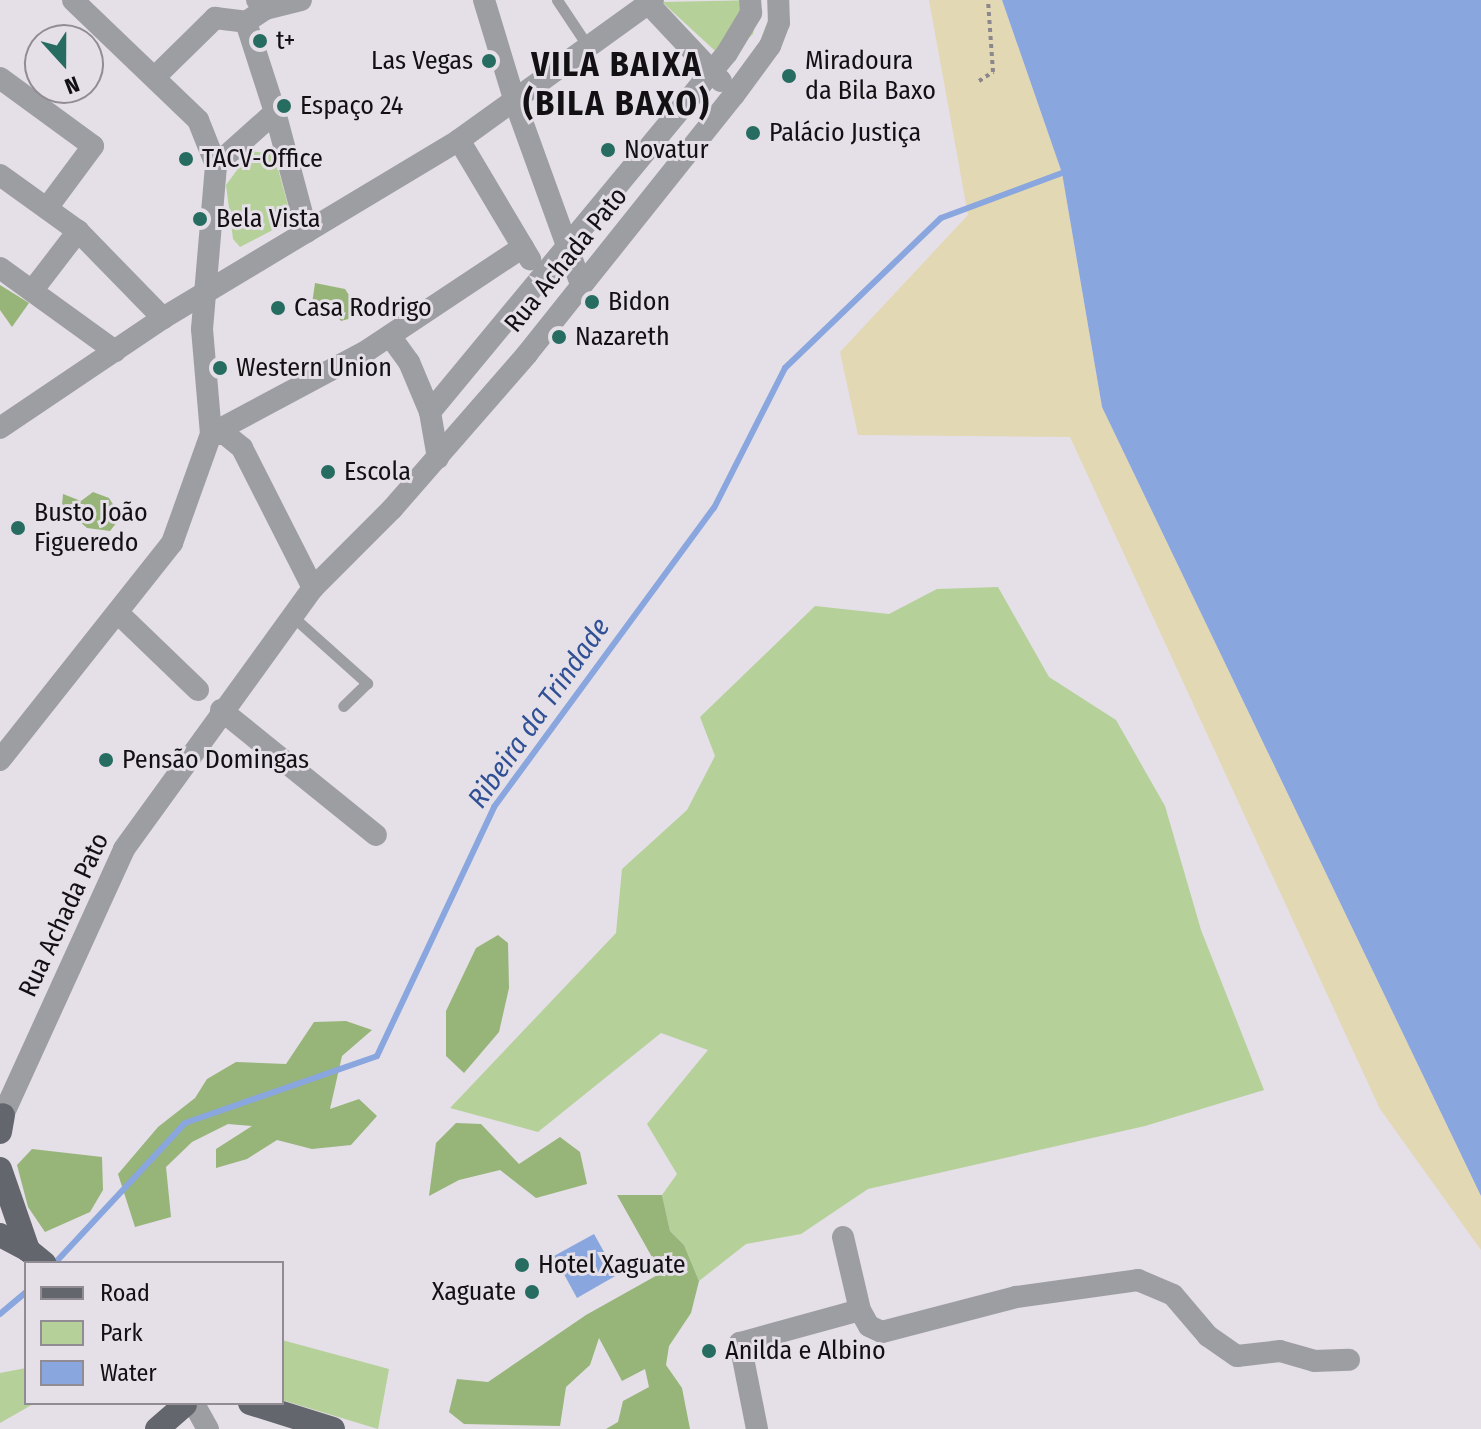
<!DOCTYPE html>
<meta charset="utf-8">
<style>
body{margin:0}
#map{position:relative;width:1481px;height:1429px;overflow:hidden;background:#e5dfe8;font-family:"Fira Sans Condensed",sans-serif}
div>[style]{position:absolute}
.green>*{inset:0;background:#b5d199}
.forest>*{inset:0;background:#97b479}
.sand>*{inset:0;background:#e2d8b3}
.water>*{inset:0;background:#89a6de}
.stream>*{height:6px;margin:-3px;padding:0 3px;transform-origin:3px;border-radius:3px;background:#89a6de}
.path>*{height:4px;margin-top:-2px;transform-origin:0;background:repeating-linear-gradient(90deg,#8b878d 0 4px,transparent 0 8px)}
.service>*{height:11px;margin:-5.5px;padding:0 5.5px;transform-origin:5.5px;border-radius:5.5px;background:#9d9ea2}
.minor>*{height:22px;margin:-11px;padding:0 11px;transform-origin:11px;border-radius:11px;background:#9d9ea2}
.primary>*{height:24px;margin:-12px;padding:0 12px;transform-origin:12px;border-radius:12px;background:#64666d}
.dots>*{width:22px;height:22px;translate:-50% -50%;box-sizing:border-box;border:4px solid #e5dfe8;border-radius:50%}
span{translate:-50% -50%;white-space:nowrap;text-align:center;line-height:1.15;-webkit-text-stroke:6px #e5dfe8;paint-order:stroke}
.poi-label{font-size:26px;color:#121013}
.left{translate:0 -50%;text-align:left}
.right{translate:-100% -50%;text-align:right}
.street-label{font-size:26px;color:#121013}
.water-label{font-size:28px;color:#2f5094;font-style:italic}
.district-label{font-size:34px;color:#121013;font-weight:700;letter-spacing:2px}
.legend{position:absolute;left:24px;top:1261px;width:260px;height:144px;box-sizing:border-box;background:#e5dfe8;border:2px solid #918c93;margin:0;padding:10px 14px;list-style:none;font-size:24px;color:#121013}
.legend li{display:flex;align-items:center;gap:16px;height:40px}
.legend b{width:40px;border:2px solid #918c93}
.north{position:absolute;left:24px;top:24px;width:80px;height:80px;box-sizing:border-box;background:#e5dfe8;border:2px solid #918c93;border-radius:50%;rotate:159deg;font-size:22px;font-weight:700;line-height:32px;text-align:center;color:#121013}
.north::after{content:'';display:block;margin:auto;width:28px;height:36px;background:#276c60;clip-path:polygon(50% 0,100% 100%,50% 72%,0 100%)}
</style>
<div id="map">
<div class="green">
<div style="clip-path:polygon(662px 2px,759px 0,759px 2px,753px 34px,725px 60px)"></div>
<div style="clip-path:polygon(251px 151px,274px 154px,292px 220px,240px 247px,233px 239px,226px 185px)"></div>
<div style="clip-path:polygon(998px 587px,1049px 677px,1116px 720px,1165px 806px,1201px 930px,1264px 1090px,1145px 1126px,868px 1189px,801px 1234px,746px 1244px,699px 1281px,684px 1245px,670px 1231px,662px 1195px,677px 1174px,647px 1124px,708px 1050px,661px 1033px,538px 1132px,450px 1108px,616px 933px,622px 869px,687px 810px,715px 756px,700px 717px,815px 606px,889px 614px,937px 589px)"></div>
<div style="clip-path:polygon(282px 1340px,389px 1369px,378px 1429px,282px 1400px)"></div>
<div style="clip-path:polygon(26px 1368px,26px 1403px,35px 1403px,0 1423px,0 1373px)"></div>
</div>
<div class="forest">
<div style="clip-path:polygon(315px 283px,345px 289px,354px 303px,355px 317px,341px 321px,330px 308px,312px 304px)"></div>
<div style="clip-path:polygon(0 285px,29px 303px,12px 327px,0 310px)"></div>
<div style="clip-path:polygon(93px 492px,109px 498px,121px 517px,110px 531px,87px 528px,62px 506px,63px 494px,81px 501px)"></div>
<div style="clip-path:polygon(498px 935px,508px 943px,509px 988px,499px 1032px,464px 1073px,446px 1056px,446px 1011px,476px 948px)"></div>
<div style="clip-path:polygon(346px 1021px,372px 1030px,342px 1056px,330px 1109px,359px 1099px,377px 1116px,351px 1145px,312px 1149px,277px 1140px,247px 1159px,216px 1168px,216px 1149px,252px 1126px,228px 1124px,192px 1142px,166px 1167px,171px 1217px,135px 1227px,118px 1174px,158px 1127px,195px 1098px,207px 1079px,236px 1062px,286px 1064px,314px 1022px)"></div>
<div style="clip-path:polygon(456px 1123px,481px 1124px,519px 1164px,560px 1137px,580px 1152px,587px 1184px,536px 1198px,500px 1170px,459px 1180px,429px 1196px,436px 1143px)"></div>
<div style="clip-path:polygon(32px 1149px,102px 1157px,103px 1190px,90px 1212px,45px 1232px,28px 1207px,17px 1165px)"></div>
<div style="clip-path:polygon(617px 1195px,662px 1195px,670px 1231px,684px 1245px,699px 1281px,691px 1313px,669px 1346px,666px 1365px,682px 1388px,690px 1429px,606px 1429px,618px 1422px,623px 1401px,649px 1387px,645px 1369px,622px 1381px,599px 1338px,590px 1365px,566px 1387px,560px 1426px,464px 1424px,449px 1412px,457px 1379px,488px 1382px,586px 1315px,661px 1273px)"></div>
</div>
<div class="sand">
<div style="clip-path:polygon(929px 0,1002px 0,1062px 173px,1102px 407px,1481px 1196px,1481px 1250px,1380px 1109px,1070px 437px,858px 435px,840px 352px,968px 215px)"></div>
</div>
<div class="water">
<div style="clip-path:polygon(1002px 0,1481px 0,1481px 1196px,1102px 407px,1062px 173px)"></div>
<div style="clip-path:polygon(594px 1234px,617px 1275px,577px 1298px,554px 1256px)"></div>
</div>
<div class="stream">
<div style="left:55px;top:1263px;width:191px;rotate:-47.1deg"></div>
<div style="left:185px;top:1123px;width:203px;rotate:-19.2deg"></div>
<div style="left:377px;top:1056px;width:275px;rotate:-64.8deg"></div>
<div style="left:494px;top:807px;width:371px;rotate:-53.7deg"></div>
<div style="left:714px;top:508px;width:157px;rotate:-63.1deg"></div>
<div style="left:785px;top:368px;width:216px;rotate:-43.9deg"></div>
<div style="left:941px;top:218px;width:129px;rotate:-20.4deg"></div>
<div style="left:0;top:1314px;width:34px;rotate:-40deg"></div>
</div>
<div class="path">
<div style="left:979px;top:81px;width:17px;rotate:-33deg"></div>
<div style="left:993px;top:72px;width:72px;rotate:-94deg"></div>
</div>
<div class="service">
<div style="left:557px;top:0;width:58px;rotate:56.3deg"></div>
<div style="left:292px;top:616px;width:101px;rotate:41.8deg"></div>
<div style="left:367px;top:683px;width:33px;rotate:136deg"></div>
</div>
<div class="minor">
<div style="left:257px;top:0;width:12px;rotate:48deg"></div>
<div style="left:265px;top:9px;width:37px;rotate:-14deg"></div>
<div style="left:484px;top:0;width:107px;rotate:73.1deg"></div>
<div style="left:515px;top:102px;width:194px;rotate:70.1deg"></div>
<div style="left:645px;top:0;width:111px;rotate:46.8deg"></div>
<div style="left:156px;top:76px;width:83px;rotate:-44.5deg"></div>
<div style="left:215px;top:18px;width:31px;rotate:7deg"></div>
<div style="left:0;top:78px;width:115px;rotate:36.2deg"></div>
<div style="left:93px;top:146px;width:77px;rotate:126.6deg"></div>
<div style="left:275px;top:112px;width:124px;rotate:75.1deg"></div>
<div style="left:459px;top:140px;width:139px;rotate:59.2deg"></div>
<div style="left:216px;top:165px;width:79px;rotate:-41.9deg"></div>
<div style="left:275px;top:112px;width:95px;rotate:-107.9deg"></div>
<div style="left:246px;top:22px;width:23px;rotate:-34deg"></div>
<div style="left:0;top:175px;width:96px;rotate:35.7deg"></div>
<div style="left:78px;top:231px;width:122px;rotate:45.7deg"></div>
<div style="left:0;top:268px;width:142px;rotate:35.8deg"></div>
<div style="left:32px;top:291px;width:76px;rotate:-52.5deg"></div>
<div style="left:390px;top:336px;width:32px;rotate:54deg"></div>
<div style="left:409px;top:362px;width:54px;rotate:67.2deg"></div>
<div style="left:0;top:428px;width:197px;rotate:-34deg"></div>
<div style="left:163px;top:318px;width:345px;rotate:-31deg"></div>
<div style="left:459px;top:140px;width:239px;rotate:-35.8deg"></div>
<div style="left:211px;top:434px;width:178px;rotate:-28.1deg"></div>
<div style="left:368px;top:350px;width:186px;rotate:-33.6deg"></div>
<div style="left:211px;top:434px;width:14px"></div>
<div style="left:225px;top:434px;width:22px;rotate:39deg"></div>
<div style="left:242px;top:448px;width:157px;rotate:63.1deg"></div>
<div style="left:438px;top:458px;width:47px;rotate:-99.9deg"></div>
<div style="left:430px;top:412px;width:466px;rotate:-50.4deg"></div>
<div style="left:727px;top:53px;width:47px;rotate:-59deg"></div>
<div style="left:751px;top:13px;width:13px;rotate:-94deg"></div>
<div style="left:118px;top:613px;width:111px;rotate:43.9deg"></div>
<div style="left:221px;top:710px;width:199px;rotate:38.9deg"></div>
<div style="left:0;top:760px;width:277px;rotate:-51.6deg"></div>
<div style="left:172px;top:543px;width:116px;rotate:-70.3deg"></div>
<div style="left:211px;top:434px;width:105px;rotate:-94.9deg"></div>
<div style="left:202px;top:329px;width:165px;rotate:-85.1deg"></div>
<div style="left:216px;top:165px;width:48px;rotate:-111.8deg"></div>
<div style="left:198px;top:120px;width:173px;rotate:-136.2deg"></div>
<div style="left:3px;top:1115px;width:292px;rotate:-65.5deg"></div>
<div style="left:124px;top:849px;width:322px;rotate:-54.1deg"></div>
<div style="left:313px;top:588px;width:112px;rotate:-45deg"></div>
<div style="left:392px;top:509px;width:206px;rotate:-48.9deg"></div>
<div style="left:527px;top:354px;width:332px;rotate:-51.4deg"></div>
<div style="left:734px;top:95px;width:61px;rotate:-53.7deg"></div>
<div style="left:770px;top:46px;width:25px;rotate:-69deg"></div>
<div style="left:779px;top:23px;width:23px;rotate:-92deg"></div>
<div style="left:843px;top:1237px;width:75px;rotate:76.9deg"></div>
<div style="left:194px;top:1404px;width:29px;rotate:61deg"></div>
<div style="left:757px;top:1429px;width:88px;rotate:-101.2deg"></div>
<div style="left:740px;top:1343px;width:124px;rotate:-15.4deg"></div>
<div style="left:860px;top:1310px;width:18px;rotate:61deg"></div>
<div style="left:869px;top:1326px;width:14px;rotate:25deg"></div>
<div style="left:882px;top:1332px;width:138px;rotate:-14.6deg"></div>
<div style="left:1016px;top:1297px;width:123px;rotate:-7.9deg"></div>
<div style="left:1138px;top:1280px;width:38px;rotate:23deg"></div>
<div style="left:1173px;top:1295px;width:54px;rotate:49.5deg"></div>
<div style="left:1208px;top:1336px;width:35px;rotate:35deg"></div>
<div style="left:1237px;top:1356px;width:43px;rotate:-6.6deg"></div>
<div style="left:1280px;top:1351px;width:35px;rotate:16deg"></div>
<div style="left:1314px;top:1361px;width:35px;rotate:-2deg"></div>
</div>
<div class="primary">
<div style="left:0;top:1132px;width:17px;rotate:-80deg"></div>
<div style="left:0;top:1169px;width:86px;rotate:70.9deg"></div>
<div style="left:28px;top:1250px;width:21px;rotate:39deg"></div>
<div style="left:0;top:1235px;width:32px;rotate:28deg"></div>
<div style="left:250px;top:1403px;width:87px;rotate:17.4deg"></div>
<div style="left:157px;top:1429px;width:37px;rotate:-41deg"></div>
</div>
<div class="dots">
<div style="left:260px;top:41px;background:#276c60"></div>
<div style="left:489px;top:61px;background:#276c60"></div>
<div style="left:789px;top:76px;background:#276c60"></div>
<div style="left:284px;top:106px;background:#276c60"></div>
<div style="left:753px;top:133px;background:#276c60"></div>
<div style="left:608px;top:150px;background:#276c60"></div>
<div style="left:186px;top:159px;background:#276c60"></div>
<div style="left:200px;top:219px;background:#276c60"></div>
<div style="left:592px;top:302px;background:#276c60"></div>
<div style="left:278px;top:308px;background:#276c60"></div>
<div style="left:559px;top:337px;background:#276c60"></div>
<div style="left:220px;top:368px;background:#276c60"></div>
<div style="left:328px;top:472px;background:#276c60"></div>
<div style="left:18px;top:528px;background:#276c60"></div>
<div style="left:106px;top:760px;background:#276c60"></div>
<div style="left:522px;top:1265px;background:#276c60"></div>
<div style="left:532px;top:1292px;background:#276c60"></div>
<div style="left:709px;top:1351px;background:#276c60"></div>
</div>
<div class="poi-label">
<span class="left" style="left:276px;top:41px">t+</span>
<span class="right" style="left:473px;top:61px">Las Vegas</span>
<span class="left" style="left:805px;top:76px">Miradoura<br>da Bila Baxo</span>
<span class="left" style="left:300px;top:106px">Espaço 24</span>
<span class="left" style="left:769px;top:133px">Palácio Justiça</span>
<span class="left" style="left:624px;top:150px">Novatur</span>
<span class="left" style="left:202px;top:159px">TACV-Office</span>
<span class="left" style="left:216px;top:219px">Bela Vista</span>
<span class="left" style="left:608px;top:302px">Bidon</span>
<span class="left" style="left:294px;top:308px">Casa Rodrigo</span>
<span class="left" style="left:575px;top:337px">Nazareth</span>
<span class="left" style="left:236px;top:368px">Western Union</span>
<span class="left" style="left:344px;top:472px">Escola</span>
<span class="left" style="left:34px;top:528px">Busto João<br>Figueredo</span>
<span class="left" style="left:122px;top:760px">Pensão Domingas</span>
<span class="left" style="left:538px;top:1265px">Hotel Xaguate</span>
<span class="right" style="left:516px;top:1292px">Xaguate</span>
<span class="left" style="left:725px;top:1351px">Anilda e Albino</span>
</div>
<div class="street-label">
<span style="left:566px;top:260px;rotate:-51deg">Rua Achada Pato</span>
<span style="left:64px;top:915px;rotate:-65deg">Rua Achada Pato</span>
</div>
<div class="water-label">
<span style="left:539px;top:713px;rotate:-55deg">Ribeira da Trindade</span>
</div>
<div class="district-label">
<span style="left:617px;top:84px">VILA BAIXA<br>(BILA BAXO)</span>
</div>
<ul class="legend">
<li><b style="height:10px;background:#64666d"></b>Road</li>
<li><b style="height:22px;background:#b5d199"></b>Park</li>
<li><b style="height:22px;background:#89a6de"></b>Water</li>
</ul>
<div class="north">N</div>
</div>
